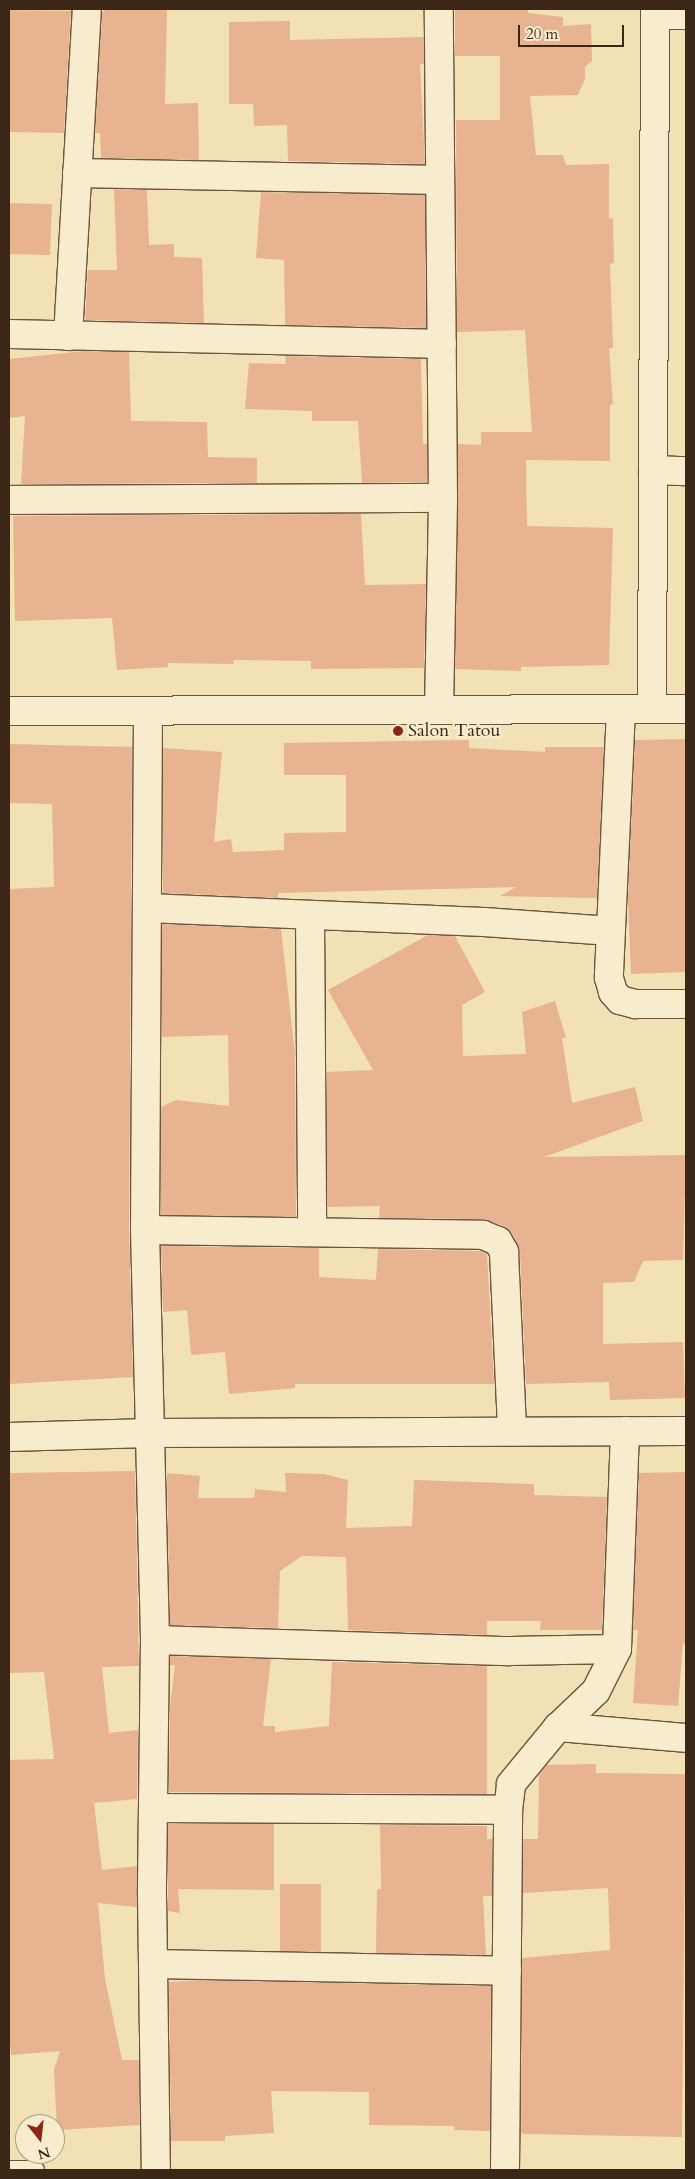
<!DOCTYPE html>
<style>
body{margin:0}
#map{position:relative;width:695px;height:2179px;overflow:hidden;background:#f2e1b4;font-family:Cardo,serif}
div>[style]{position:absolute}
.building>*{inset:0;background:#e8b391}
.roads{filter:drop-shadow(1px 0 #6a553e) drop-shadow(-1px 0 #6a553e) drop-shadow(0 1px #6a553e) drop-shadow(0 -1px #6a553e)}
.service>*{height:18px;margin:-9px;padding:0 9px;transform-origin:9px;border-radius:9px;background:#f7ecce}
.minor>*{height:28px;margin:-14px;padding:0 14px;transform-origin:14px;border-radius:14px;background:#f7ecce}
.dots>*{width:14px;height:14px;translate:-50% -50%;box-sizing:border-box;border:2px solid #f7ecce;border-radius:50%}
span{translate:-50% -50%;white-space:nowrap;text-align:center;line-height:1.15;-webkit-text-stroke:5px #f7ecce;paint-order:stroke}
.poi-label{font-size:18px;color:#3c2616}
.left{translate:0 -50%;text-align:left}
.frame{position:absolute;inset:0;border:10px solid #3c2616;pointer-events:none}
.north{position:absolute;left:15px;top:2114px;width:50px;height:50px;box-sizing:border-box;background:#f7ecce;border:1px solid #ac9d84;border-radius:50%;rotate:164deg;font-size:14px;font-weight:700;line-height:20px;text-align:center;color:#3c2616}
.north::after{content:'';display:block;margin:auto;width:18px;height:22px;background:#8f2418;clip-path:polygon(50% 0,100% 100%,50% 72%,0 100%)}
.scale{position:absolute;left:518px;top:25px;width:106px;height:22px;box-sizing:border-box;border:2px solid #3c2616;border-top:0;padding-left:6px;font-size:15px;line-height:18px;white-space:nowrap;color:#3c2616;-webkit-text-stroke:4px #f7ecce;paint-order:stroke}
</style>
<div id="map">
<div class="building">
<div style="clip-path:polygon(107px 9px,167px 10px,165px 104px,198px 103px,199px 160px,101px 158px,100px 133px,95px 133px,102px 12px)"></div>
<div style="clip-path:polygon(455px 9px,528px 9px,528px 13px,563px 17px,563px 26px,591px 24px,592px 61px,585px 67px,585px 79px,578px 95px,530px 96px,536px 155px,563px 155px,566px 165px,609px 164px,609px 219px,613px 218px,614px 263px,610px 264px,613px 348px,609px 348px,613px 404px,610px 405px,610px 461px,526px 460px,527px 526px,613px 528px,609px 665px,521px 667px,521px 671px,455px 669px,458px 444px,481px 445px,481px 432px,532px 432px,525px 330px,457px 332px,456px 120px,500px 120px,500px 56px,455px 56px)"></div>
<div style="clip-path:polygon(9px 10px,71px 11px,64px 133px,9px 132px)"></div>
<div style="clip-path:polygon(290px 21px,290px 40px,424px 37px,424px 64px,420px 64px,425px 164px,288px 161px,287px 125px,254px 126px,253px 104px,229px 104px,229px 22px)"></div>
<div style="clip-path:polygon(114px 189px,147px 190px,149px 245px,174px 244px,174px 257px,202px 258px,204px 323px,85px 320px,88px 270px,117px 270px)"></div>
<div style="clip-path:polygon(261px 192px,425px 195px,426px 328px,285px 325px,284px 260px,256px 258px)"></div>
<div style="clip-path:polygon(9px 203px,52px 204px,50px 255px,9px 254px)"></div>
<div style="clip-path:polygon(84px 351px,129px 352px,131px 421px,207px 422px,208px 457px,257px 458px,257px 483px,21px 484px,25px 416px,9px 418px,9px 359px)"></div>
<div style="clip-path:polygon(285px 356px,421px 359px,423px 444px,427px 444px,427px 482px,362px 483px,358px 421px,312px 421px,312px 411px,245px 409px,249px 363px,286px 364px)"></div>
<div style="clip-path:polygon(361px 514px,365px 585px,426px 584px,424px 668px,311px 669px,311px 661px,233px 660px,234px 664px,168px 663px,168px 667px,117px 670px,112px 618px,15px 621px,13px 516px)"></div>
<div style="clip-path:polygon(686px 739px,686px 972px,631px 974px,628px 898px,635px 740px)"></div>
<div style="clip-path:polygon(469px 740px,469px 748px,545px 752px,545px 747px,604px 747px,597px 898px,500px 896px,516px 887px,278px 893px,278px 898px,163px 893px,163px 748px,222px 752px,214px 842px,231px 839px,233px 852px,284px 850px,284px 833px,346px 832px,346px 775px,284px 775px,284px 743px)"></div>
<div style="clip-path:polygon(9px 744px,132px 747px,129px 1230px,133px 1377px,9px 1384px,9px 889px,54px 887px,52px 804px,9px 803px)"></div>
<div style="clip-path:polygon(162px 924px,281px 929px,295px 1054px,296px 1217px,161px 1215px,161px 1107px,176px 1100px,229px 1106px,228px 1035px,162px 1037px)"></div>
<div style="clip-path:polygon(428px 935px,455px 936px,485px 992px,462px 1005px,463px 1056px,526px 1054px,522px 1012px,555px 1001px,566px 1038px,562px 1038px,572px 1103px,635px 1087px,643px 1121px,544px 1157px,686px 1155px,683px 1260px,643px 1261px,634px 1282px,603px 1283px,603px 1344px,683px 1342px,685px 1398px,610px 1400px,609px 1382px,526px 1384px,520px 1251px,512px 1234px,504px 1226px,483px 1219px,379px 1218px,380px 1206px,327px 1207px,327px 1072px,373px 1070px,328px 990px)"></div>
<div style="clip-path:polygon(161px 1246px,319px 1248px,319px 1277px,376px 1280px,378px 1249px,480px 1251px,487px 1253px,494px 1384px,295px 1384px,295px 1388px,229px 1394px,225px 1352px,191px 1355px,187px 1310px,163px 1312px)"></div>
<div style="clip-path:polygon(135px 1471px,139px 1666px,102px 1667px,109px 1733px,138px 1730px,137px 1799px,94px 1803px,102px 1870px,137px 1866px,137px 1907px,98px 1903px,105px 1979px,122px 2060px,139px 2060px,140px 2125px,57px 2130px,54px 2070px,60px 2051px,11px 2055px,9px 2032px,9px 1760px,54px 1759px,44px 1672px,9px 1673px,9px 1473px)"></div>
<div style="clip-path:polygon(686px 1472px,686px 1643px,683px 1644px,678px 1706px,633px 1703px,638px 1630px,633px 1630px,639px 1473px)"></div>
<div style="clip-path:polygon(167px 1473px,200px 1476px,198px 1498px,254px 1498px,255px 1489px,286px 1492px,285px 1473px,324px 1474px,348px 1480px,346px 1528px,412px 1526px,414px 1480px,534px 1484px,534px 1495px,607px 1497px,602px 1630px,540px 1630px,541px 1621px,487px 1621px,487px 1635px,348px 1630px,346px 1557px,302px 1556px,280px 1571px,278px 1628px,170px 1625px)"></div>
<div style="clip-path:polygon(170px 1656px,271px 1659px,263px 1726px,275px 1726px,275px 1732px,329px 1726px,332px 1662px,487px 1666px,487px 1794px,169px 1792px,170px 1706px,175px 1665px,170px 1665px)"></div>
<div style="clip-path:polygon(596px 1764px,596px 1773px,686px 1774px,682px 2137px,523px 2134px,521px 2132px,522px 1958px,610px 1950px,608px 1888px,523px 1893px,523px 1839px,538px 1839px,539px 1775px,547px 1765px)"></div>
<div style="clip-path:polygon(168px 1824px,274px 1824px,274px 1890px,178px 1889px,180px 1913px,168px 1911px)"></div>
<div style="clip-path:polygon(380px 1825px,487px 1826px,487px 1839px,492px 1839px,492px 1896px,483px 1896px,486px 1955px,376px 1953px,377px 1889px,381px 1889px)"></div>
<div style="clip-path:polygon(280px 1884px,321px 1884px,321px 1952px,280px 1951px)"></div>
<div style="clip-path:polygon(198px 1980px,491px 1986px,490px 2131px,454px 2130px,454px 2126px,369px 2125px,369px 2092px,271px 2091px,274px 2133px,225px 2136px,225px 2141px,171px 2141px,169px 1982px)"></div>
</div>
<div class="roads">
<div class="service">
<div style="left:9px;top:2170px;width:26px"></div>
</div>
<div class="minor">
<div style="left:655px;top:15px;width:31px"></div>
<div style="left:77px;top:173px;width:362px;rotate:1.1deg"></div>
<div style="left:9px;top:334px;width:433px;rotate:1.3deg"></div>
<div style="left:68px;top:336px;width:328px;rotate:-86.7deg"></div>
<div style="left:653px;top:470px;width:33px;rotate:2deg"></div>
<div style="left:9px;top:500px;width:434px;rotate:-0.3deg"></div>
<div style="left:621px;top:709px;width:269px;rotate:92.6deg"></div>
<div style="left:609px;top:978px;width:15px;rotate:74deg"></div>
<div style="left:613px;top:992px;width:11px;rotate:49deg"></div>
<div style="left:620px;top:1000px;width:16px;rotate:15deg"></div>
<div style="left:635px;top:1004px;width:51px"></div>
<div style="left:652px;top:709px;width:700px;rotate:-89.75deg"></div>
<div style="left:439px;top:710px;width:212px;rotate:-88.9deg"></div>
<div style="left:443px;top:498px;width:489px;rotate:-90.5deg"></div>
<div style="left:9px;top:711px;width:677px;rotate:-0.17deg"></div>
<div style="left:148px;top:711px;width:519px;rotate:90.33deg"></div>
<div style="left:145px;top:1230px;width:410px;rotate:88.6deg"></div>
<div style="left:155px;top:1640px;width:254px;rotate:90.7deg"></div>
<div style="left:152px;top:1894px;width:276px;rotate:89.2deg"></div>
<div style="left:147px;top:908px;width:337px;rotate:2.4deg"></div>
<div style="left:484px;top:922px;width:127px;rotate:4.1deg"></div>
<div style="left:310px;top:915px;width:316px;rotate:89.6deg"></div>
<div style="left:145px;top:1230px;width:338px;rotate:0.8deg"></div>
<div style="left:483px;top:1235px;width:16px;rotate:22deg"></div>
<div style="left:498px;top:1241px;width:13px;rotate:61deg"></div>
<div style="left:504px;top:1252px;width:179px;rotate:87.4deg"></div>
<div style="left:625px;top:1431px;width:218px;rotate:92.1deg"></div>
<div style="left:617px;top:1649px;width:47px;rotate:116.6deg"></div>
<div style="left:596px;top:1691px;width:52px;rotate:136.5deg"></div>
<div style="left:558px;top:1727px;width:128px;rotate:4.9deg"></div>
<div style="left:9px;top:1437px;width:140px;rotate:-1.6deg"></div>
<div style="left:149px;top:1433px;width:537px;rotate:-0.21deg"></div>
<div style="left:155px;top:1640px;width:355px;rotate:1.8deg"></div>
<div style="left:510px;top:1651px;width:107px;rotate:-1.1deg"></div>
<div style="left:153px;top:1808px;width:355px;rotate:0.3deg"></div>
<div style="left:508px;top:1810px;width:26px;rotate:-83deg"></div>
<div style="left:511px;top:1784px;width:74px;rotate:-50.5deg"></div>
<div style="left:154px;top:1964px;width:353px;rotate:1.1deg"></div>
<div style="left:505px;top:2170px;width:360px;rotate:-89.5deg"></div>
</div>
</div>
<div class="dots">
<div style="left:398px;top:731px;background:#8f2418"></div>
</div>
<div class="poi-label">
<span class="left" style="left:408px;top:731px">Salon Tatou</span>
</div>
<div class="frame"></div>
<div class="north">N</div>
<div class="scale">20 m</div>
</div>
